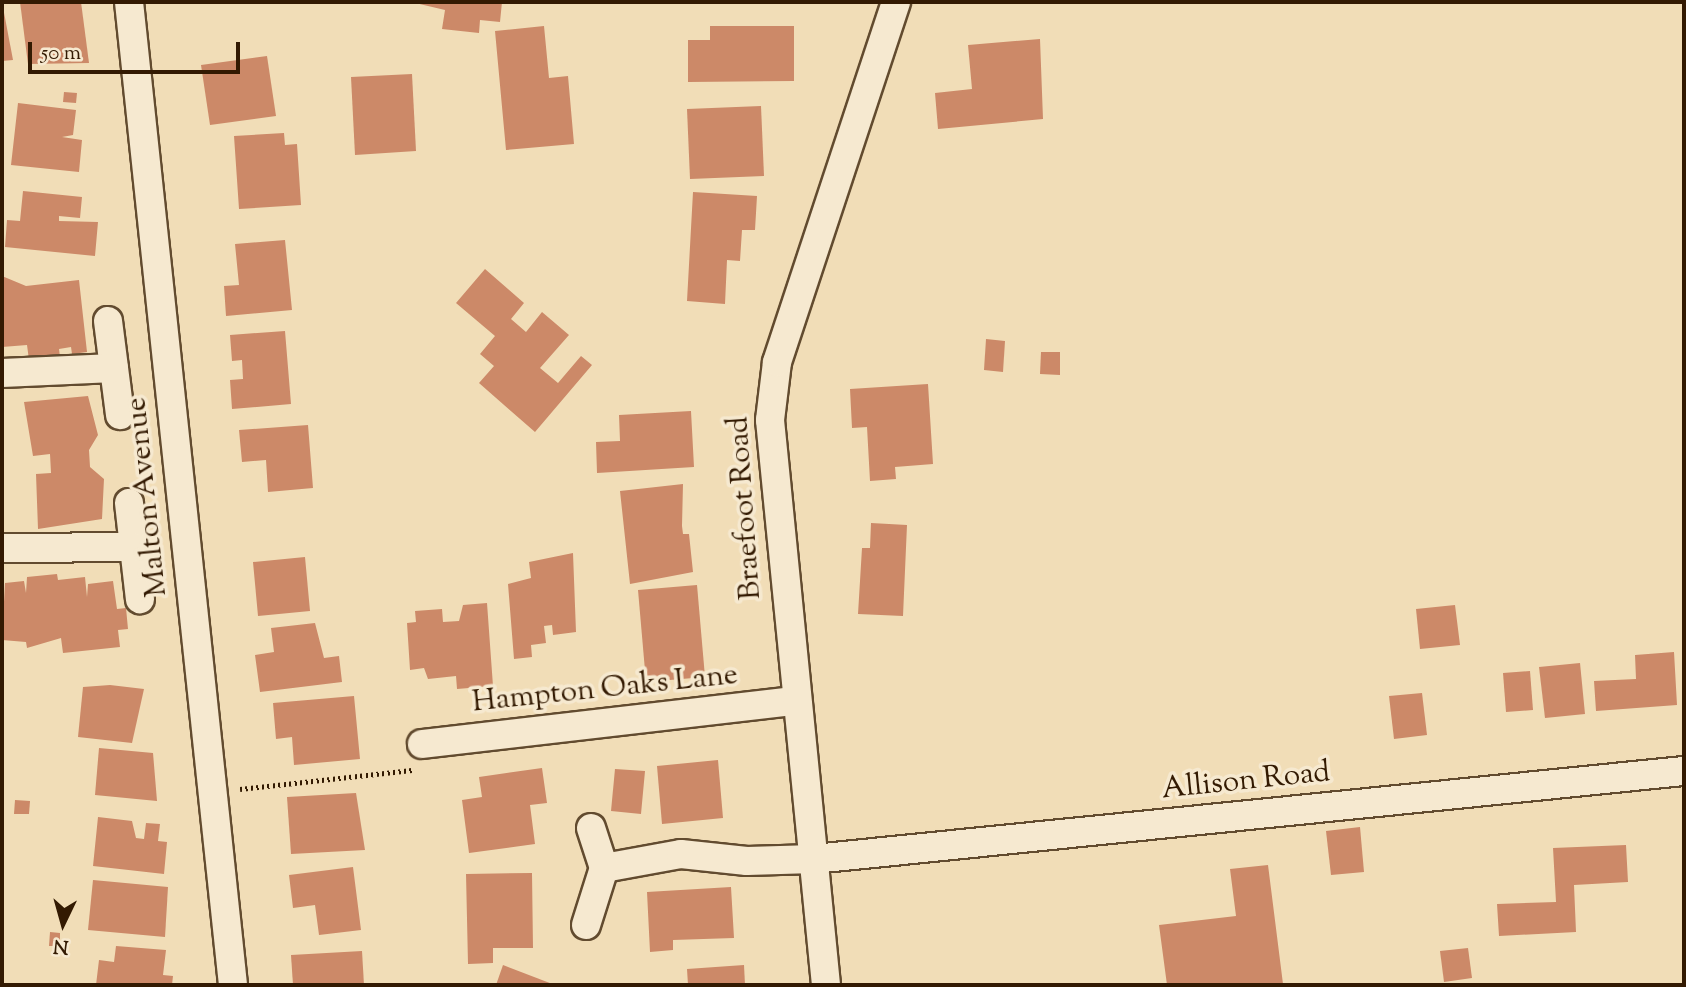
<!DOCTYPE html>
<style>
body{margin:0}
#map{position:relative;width:1686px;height:987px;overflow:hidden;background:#f1ddb7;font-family:"Sorts Mill Goudy",serif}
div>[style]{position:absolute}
.building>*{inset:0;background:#cc8968}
.path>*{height:4.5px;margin-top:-2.25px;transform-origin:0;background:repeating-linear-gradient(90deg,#331a02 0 2px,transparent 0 5.5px)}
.roads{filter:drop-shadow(2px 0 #624b2f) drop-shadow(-2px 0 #624b2f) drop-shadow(0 2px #624b2f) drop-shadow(0 -2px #624b2f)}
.minor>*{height:28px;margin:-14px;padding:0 14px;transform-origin:14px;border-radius:14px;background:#f6e9d0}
span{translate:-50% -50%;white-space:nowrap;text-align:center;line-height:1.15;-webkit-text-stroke:7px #f6e9d0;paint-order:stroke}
.street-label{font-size:30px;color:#331a02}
.frame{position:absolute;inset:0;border:4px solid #331a02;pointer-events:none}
.north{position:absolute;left:28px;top:889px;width:70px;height:70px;-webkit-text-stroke:5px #f6e9d0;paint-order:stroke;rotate:185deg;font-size:19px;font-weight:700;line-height:28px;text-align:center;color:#331a02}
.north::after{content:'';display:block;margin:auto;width:24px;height:32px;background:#331a02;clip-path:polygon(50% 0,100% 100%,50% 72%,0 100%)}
.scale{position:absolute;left:28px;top:42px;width:212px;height:32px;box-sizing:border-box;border:4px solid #331a02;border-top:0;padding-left:9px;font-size:21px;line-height:24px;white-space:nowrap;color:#331a02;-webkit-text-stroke:5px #f6e9d0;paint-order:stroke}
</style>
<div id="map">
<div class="building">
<div style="clip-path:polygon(2px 2px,13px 60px,2px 61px)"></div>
<div style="clip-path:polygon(20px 2px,81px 2px,89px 63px,28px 64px)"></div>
<div style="clip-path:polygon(411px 2px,502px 2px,500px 22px,480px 20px,479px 33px,442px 29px,445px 10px)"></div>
<div style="clip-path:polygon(544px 26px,549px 78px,568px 76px,574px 144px,506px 150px,495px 31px)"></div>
<div style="clip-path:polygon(710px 26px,794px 26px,794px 81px,688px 82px,688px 40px,710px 40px)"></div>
<div style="clip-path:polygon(1040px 39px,1043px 119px,938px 129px,935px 93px,972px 89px,968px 45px)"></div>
<div style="clip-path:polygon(267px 56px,276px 116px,210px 125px,201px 65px)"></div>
<div style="clip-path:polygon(412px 74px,416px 151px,355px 155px,351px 77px)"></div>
<div style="clip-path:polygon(64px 92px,77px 93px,76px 103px,63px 102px)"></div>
<div style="clip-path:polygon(18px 103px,76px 110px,73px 135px,62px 137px,82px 140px,79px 172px,11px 165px)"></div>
<div style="clip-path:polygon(761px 106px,764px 176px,690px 179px,687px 109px)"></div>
<div style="clip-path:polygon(284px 133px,285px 145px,297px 144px,301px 205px,239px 209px,234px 136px)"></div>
<div style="clip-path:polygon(23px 191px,82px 197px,80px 218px,59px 216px,59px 221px,98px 222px,95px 256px,5px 247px,7px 220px,20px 221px)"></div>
<div style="clip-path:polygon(693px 192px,757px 196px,755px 230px,742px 230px,740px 261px,727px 260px,725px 304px,687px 301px)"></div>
<div style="clip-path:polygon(285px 240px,292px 310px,226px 316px,224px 286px,239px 285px,235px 244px)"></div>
<div style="clip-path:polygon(485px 269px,524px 303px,511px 319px,526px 332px,542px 312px,569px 335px,540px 368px,558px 383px,581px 356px,592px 365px,535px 432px,479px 383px,494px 366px,480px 354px,495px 336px,456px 303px)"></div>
<div style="clip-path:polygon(2px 276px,26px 286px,79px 280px,87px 352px,72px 354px,71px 347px,59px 349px,60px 357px,29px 360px,27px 345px,2px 347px)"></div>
<div style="clip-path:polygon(285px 331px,291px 404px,232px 409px,230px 380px,243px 379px,242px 360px,232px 361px,230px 335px)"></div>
<div style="clip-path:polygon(986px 339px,1005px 341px,1003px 372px,984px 370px)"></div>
<div style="clip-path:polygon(1041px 352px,1060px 352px,1060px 375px,1040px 374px)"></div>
<div style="clip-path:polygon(928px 384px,933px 464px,895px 467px,896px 479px,870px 481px,867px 427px,852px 428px,850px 389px)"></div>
<div style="clip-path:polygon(88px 396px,98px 435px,89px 450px,90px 467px,104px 479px,102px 519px,38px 529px,36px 474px,51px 473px,50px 454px,33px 456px,24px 402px)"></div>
<div style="clip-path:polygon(691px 411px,694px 467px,597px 473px,596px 442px,620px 441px,619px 415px)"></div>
<div style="clip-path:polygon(308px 425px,313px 488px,268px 492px,266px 460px,242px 462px,239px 430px)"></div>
<div style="clip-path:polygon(683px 484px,682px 526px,683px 534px,689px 534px,693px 572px,630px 584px,620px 491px)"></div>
<div style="clip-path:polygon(871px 523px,907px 525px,903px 616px,858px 614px,862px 548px,870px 548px)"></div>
<div style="clip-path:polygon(573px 553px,576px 632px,553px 635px,552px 625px,544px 626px,546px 643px,531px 645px,532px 657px,514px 659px,508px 584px,531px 578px,529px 562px)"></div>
<div style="clip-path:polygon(305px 557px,310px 611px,258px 616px,253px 562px)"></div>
<div style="clip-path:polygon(57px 574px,58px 580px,85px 577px,87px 597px,88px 584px,113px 581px,117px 609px,126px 608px,128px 629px,118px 630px,120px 647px,63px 653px,61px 638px,27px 648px,26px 642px,2px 640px,5px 583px,24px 581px,26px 593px,27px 577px)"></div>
<div style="clip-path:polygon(697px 585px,705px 677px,646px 682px,638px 590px)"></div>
<div style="clip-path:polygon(487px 603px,493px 686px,457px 689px,456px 676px,428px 679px,424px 668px,410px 670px,407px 623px,416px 622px,415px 611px,442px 609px,443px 622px,459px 621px,463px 605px)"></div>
<div style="clip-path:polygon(1455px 605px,1460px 645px,1420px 649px,1416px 609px)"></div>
<div style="clip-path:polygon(315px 623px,324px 658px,339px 656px,342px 682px,260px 692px,255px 655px,274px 652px,271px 628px)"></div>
<div style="clip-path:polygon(1674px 652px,1677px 705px,1596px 711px,1594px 681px,1636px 679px,1635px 655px)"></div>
<div style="clip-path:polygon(1580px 663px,1585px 714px,1545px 718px,1539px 667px)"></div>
<div style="clip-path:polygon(1530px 671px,1533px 710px,1506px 712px,1503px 673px)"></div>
<div style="clip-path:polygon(110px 685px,144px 689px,132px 743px,78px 737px,83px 687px)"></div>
<div style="clip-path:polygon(1422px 693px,1427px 735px,1394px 739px,1389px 696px)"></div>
<div style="clip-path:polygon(354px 696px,360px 759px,294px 765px,292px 737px,276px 739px,273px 703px)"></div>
<div style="clip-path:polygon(99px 748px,153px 753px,157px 801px,95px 795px)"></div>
<div style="clip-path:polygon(718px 760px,723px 818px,662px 824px,657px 766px)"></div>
<div style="clip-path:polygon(542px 768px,547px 803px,530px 805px,535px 844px,469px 853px,462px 800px,482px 797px,479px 777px)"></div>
<div style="clip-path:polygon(615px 769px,645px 771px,641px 814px,611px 811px)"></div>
<div style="clip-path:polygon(356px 793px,365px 850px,291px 854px,287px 797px)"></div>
<div style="clip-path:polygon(15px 800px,30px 801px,29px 814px,14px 814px)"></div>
<div style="clip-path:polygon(98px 817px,132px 821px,136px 838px,144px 839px,146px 823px,160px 824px,158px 841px,167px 842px,164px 874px,93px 866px)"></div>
<div style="clip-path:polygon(1360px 827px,1364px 872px,1331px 875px,1326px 831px)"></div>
<div style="clip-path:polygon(1626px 845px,1628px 882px,1574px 885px,1576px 932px,1499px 936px,1497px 904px,1556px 902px,1553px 848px)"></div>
<div style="clip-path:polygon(1268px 865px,1283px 984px,1167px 985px,1159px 925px,1236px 916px,1230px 869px)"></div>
<div style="clip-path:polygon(353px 867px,361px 930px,319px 935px,315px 905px,293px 908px,289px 875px)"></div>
<div style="clip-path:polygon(532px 873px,533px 948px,493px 948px,493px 963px,468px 964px,466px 874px)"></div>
<div style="clip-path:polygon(93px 880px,168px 887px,165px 937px,88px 930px)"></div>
<div style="clip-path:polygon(731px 887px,734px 938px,673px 940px,673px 950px,650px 952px,647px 892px)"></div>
<div style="clip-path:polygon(50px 932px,60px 933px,60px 946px,49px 946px)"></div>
<div style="clip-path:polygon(116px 946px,166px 950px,163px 975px,173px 976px,172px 985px,96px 985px,99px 960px,114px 962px)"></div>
<div style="clip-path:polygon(1468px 948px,1472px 978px,1444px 982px,1440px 951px)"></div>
<div style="clip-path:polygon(362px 951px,364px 985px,293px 985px,291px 955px)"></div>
<div style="clip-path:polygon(503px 965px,555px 985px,496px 985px)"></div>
<div style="clip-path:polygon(744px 965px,745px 985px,688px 985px,687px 969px)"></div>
</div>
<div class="path">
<div style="left:240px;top:789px;width:173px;rotate:-6.3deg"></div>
</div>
<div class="roads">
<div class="minor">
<div style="left:129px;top:2px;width:988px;rotate:83.96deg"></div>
<div style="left:108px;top:321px;width:95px;rotate:82.7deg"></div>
<div style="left:2px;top:373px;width:112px;rotate:-2.6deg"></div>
<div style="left:129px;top:503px;width:97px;rotate:83.5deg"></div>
<div style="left:2px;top:548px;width:132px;rotate:-0.4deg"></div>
<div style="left:422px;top:744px;width:376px;rotate:-6.6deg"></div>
<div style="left:604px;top:868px;width:78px;rotate:-10.3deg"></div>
<div style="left:681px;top:854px;width:66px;rotate:6.1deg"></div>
<div style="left:747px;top:861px;width:67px;rotate:-1.7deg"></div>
<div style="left:814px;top:859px;width:874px;rotate:-5.78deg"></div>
<div style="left:586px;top:925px;width:60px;rotate:-72.5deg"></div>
<div style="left:604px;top:868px;width:42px;rotate:-108deg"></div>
<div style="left:826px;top:985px;width:568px;rotate:-95.66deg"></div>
<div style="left:770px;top:420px;width:58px;rotate:-83.1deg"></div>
<div style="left:777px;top:362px;width:379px;rotate:-71.7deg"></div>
</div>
</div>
<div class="street-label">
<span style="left:148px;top:497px;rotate:-96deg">Malton Avenue</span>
<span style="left:746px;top:508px;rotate:-94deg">Braefoot Road</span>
<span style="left:605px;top:690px;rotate:-6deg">Hampton Oaks Lane</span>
<span style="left:1246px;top:782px;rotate:-6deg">Allison Road</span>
</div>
<div class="frame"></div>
<div class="north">N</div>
<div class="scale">50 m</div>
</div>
